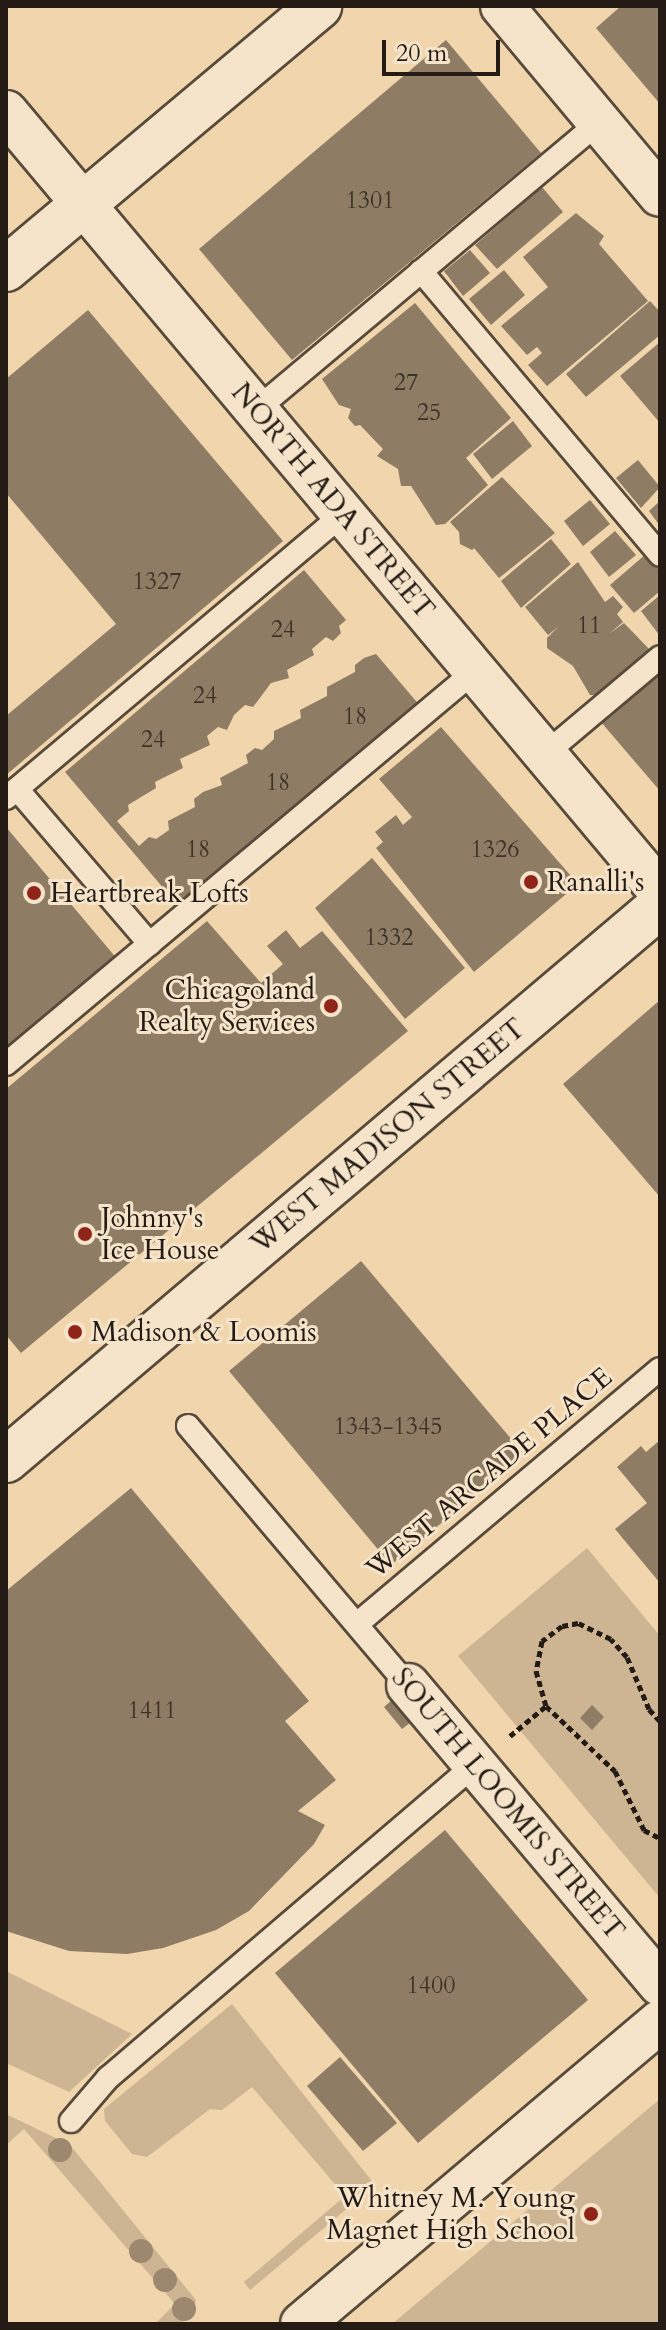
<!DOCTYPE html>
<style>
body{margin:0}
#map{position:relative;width:666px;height:2330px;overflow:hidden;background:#f0d5ad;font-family:Cardo,serif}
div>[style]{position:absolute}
.green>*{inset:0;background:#cdb593}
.building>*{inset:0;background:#8e7c64}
.path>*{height:5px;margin-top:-2.5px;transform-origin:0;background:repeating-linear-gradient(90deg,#241b14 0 6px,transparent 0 10px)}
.roads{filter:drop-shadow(2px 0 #574a3a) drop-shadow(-2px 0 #574a3a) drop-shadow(0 2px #574a3a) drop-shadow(0 -2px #574a3a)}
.lane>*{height:22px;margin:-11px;padding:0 11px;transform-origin:11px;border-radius:11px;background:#f5e4ca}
.street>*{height:42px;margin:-21px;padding:0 21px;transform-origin:21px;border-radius:21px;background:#f5e4ca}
.secondary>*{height:44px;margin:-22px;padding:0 22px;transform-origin:22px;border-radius:22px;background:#f5e4ca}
.trees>*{width:24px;height:24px;margin:-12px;border-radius:50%;background:#9c886e}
.dots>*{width:22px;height:22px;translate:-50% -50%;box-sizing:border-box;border:4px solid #f5e4ca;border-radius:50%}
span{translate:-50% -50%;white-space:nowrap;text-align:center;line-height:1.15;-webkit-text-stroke:6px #f5e4ca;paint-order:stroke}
.number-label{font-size:24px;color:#3e3328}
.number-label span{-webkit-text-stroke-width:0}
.street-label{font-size:28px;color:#241b14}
.poi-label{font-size:28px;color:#241b14}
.left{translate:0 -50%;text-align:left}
.right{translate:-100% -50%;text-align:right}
.frame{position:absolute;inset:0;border:8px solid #241b14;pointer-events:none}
.scale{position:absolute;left:382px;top:40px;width:118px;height:36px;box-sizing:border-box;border:4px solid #241b14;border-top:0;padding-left:10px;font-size:24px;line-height:28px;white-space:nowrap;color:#241b14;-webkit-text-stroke:6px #f5e4ca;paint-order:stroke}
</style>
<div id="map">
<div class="green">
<div style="clip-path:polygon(587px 1548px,660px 1636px,660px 1898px,458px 1656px)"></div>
<div style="clip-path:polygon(6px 1971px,132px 2034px,69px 2092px,6px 2063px)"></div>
<div style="clip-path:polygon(232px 2004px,375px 2185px,250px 2290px,244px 2282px,345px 2196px,252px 2087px,222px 2110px,210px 2109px,147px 2157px,132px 2154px,105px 2121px,104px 2109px)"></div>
<div style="clip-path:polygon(660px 2099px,660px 2324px,392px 2324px,654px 2104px)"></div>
<div style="clip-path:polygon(6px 2114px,70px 2145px,196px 2300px,192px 2315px,180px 2324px,155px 2324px,175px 2304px,24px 2129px,6px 2145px)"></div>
</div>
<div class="building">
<div style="clip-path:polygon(621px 6px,660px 6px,660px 104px,596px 28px)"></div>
<div style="clip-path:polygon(446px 40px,541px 153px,292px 360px,199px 249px)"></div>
<div style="clip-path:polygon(542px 187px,563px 212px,497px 269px,475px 245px)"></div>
<div style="clip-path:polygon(576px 213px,604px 236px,599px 244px,648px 301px,547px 386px,528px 365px,542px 353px,537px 347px,527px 355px,501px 326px,548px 287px,523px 257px)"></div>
<div style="clip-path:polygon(470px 250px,490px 273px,463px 296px,444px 271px)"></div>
<div style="clip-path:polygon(504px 270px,525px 295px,491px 325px,469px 299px)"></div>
<div style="clip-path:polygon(650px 301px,660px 312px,660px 335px,586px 397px,566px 374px)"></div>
<div style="clip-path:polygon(415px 303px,511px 418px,466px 458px,488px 485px,445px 524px,436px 525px,411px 486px,401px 486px,398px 469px,377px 456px,383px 449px,360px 425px,355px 426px,348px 418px,351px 409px,339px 405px,322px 379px)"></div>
<div style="clip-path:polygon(88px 310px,283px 541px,6px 775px,6px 716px,116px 624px,6px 493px,6px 379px)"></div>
<div style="clip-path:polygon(660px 342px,660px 423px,620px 376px)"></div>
<div style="clip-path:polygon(513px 421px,532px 446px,492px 479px,473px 454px)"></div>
<div style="clip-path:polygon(638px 460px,660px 487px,641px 508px,616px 478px)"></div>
<div style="clip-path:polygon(502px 477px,555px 533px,499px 578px,474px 548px,500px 527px,472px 550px,460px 544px,459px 532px,450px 522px)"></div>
<div style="clip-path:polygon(590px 500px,610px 524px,583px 546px,564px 521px)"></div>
<div style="clip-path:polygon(660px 501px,660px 526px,649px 511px)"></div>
<div style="clip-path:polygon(615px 531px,636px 555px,609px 577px,590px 552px)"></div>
<div style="clip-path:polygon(551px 539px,571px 564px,521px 608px,501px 581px)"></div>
<div style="clip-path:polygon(646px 554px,660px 571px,660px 591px,634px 613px,610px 585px)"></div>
<div style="clip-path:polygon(578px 562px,605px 602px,613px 596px,623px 607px,617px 614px,623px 622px,609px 634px,624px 623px,650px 650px,598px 695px,590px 695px,573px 666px,547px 648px,547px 638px,558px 627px,548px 635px,525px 607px)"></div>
<div style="clip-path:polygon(304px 570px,346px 620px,339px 626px,341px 633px,333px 641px,326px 637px,312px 649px,314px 655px,287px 670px,289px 678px,271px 683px,253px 707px,245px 705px,234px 715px,227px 730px,218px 727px,207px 736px,210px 745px,180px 759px,183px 768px,155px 782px,156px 788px,128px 805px,129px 811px,117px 821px,139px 846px,149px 837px,156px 839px,169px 830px,168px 821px,195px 807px,194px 799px,203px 792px,222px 785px,220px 778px,248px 763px,246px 755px,255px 748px,262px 750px,274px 739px,274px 731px,301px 718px,300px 710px,327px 696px,327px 687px,355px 672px,355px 665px,364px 658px,376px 654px,421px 707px,181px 909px,65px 772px)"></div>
<div style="clip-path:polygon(660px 595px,660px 636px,641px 611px)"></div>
<div style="clip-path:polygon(660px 673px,660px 791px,601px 722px)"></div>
<div style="clip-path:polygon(441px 727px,578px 884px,474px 972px,376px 848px,383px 842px,375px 832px,396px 815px,403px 825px,412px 817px,379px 779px)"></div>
<div style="clip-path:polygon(6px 827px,118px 960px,6px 1054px)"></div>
<div style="clip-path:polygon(372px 858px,465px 968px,405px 1019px,315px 908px)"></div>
<div style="clip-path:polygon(207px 921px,261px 983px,283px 964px,267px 946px,286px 930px,300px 948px,322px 931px,408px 1031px,21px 1353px,6px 1335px,6px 1089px)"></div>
<div style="clip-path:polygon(660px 1000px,660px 1197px,563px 1084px)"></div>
<div style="clip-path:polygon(361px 1261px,524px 1454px,391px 1565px,229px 1371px)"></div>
<div style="clip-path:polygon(660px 1440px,660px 1583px,615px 1529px,647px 1503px,617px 1467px,641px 1446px,646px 1452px)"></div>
<div style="clip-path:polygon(131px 1488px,309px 1701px,285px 1721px,336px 1780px,298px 1811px,325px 1825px,314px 1844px,249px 1911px,216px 1930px,163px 1948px,127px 1954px,69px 1951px,6px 1931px,6px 1591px)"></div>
<div style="clip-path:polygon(393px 1699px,411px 1722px,402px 1729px,384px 1707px)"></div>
<div style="clip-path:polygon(592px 1705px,604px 1717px,592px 1730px,580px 1718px)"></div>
<div style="clip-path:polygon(445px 1830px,588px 2000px,418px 2143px,275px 1973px)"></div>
<div style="clip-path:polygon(340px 2057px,397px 2123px,363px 2151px,307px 2086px)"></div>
</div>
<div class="path">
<div style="left:660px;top:1721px;width:16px;rotate:-133deg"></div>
<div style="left:649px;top:1709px;width:56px;rotate:-112.9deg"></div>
<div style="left:627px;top:1657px;width:24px;rotate:-132deg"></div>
<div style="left:611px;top:1639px;width:37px;rotate:-154deg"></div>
<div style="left:578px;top:1623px;width:16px;rotate:169deg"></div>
<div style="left:562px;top:1626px;width:25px;rotate:143deg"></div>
<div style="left:542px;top:1641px;width:31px;rotate:101deg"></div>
<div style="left:536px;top:1671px;width:36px;rotate:74deg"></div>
<div style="left:546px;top:1706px;width:95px;rotate:43.3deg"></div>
<div style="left:615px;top:1771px;width:66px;rotate:63.8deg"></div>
<div style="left:644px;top:1830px;width:18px;rotate:27deg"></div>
<div style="left:510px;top:1736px;width:47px;rotate:-39.8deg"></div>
</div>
<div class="roads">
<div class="lane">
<div style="left:421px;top:271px;width:371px;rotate:49.9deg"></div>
<div style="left:256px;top:410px;width:446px;rotate:-40deg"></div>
<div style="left:545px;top:754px;width:150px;rotate:-40.1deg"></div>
<div style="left:17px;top:789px;width:204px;rotate:49.4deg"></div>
<div style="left:6px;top:798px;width:441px;rotate:-40.1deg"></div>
<div style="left:6px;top:1064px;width:612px;rotate:-39.96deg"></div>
<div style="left:188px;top:1426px;width:340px;rotate:49.7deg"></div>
<div style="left:357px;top:1624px;width:396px;rotate:-40.1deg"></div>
<div style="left:71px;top:2121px;width:57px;rotate:-49.3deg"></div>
<div style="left:108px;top:2078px;width:483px;rotate:-40.5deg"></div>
</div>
<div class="street">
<div style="left:502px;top:6px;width:246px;rotate:50.1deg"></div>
<div style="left:6px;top:112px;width:1017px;rotate:49.99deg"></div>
<div style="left:408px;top:1685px;width:391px;rotate:49.9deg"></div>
<div style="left:302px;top:2324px;width:469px;rotate:-40.2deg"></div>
</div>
<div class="secondary">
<div style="left:6px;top:269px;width:409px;rotate:-40deg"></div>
<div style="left:6px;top:1460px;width:857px;rotate:-40.27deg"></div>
</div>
</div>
<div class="trees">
<div style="left:60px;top:2150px"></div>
<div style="left:141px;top:2251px"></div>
<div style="left:165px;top:2280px"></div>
<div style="left:184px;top:2309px"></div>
</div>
<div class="dots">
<div style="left:531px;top:882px;background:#8f2418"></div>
<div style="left:34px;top:893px;background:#8f2418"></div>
<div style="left:331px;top:1006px;background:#8f2418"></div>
<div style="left:85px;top:1234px;background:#8f2418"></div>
<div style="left:75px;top:1332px;background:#8f2418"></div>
<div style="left:591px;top:2214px;background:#8f2418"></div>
</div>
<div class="number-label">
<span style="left:370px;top:201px">1301</span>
<span style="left:406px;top:383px">27</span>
<span style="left:429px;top:413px">25</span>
<span style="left:157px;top:582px">1327</span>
<span style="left:589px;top:626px">11</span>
<span style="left:283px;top:630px">24</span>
<span style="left:205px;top:696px">24</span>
<span style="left:355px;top:717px">18</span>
<span style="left:153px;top:740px">24</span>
<span style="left:278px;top:783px">18</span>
<span style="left:198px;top:850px">18</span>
<span style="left:495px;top:850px">1326</span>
<span style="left:389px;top:938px">1332</span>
<span style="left:388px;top:1427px">1343-1345</span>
<span style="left:152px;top:1711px">1411</span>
<span style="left:431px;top:1986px">1400</span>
</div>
<div class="street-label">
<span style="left:333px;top:501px;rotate:50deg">NORTH ADA STREET</span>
<span style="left:388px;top:1136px;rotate:-40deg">WEST MADISON STREET</span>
<span style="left:489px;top:1473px;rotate:-40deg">WEST ARCADE PLACE</span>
<span style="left:508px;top:1804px;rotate:50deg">SOUTH LOOMIS STREET</span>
</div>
<div class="poi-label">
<span class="left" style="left:547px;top:882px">Ranalli's</span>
<span class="left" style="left:50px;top:893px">Heartbreak Lofts</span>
<span class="right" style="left:315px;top:1006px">Chicagoland<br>Realty Services</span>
<span class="left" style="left:101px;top:1234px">Johnny's<br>Ice House</span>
<span class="left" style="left:91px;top:1332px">Madison &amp; Loomis</span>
<span class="right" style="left:575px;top:2214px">Whitney M. Young<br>Magnet High School</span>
</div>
<div class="frame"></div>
<div class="scale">20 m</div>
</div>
